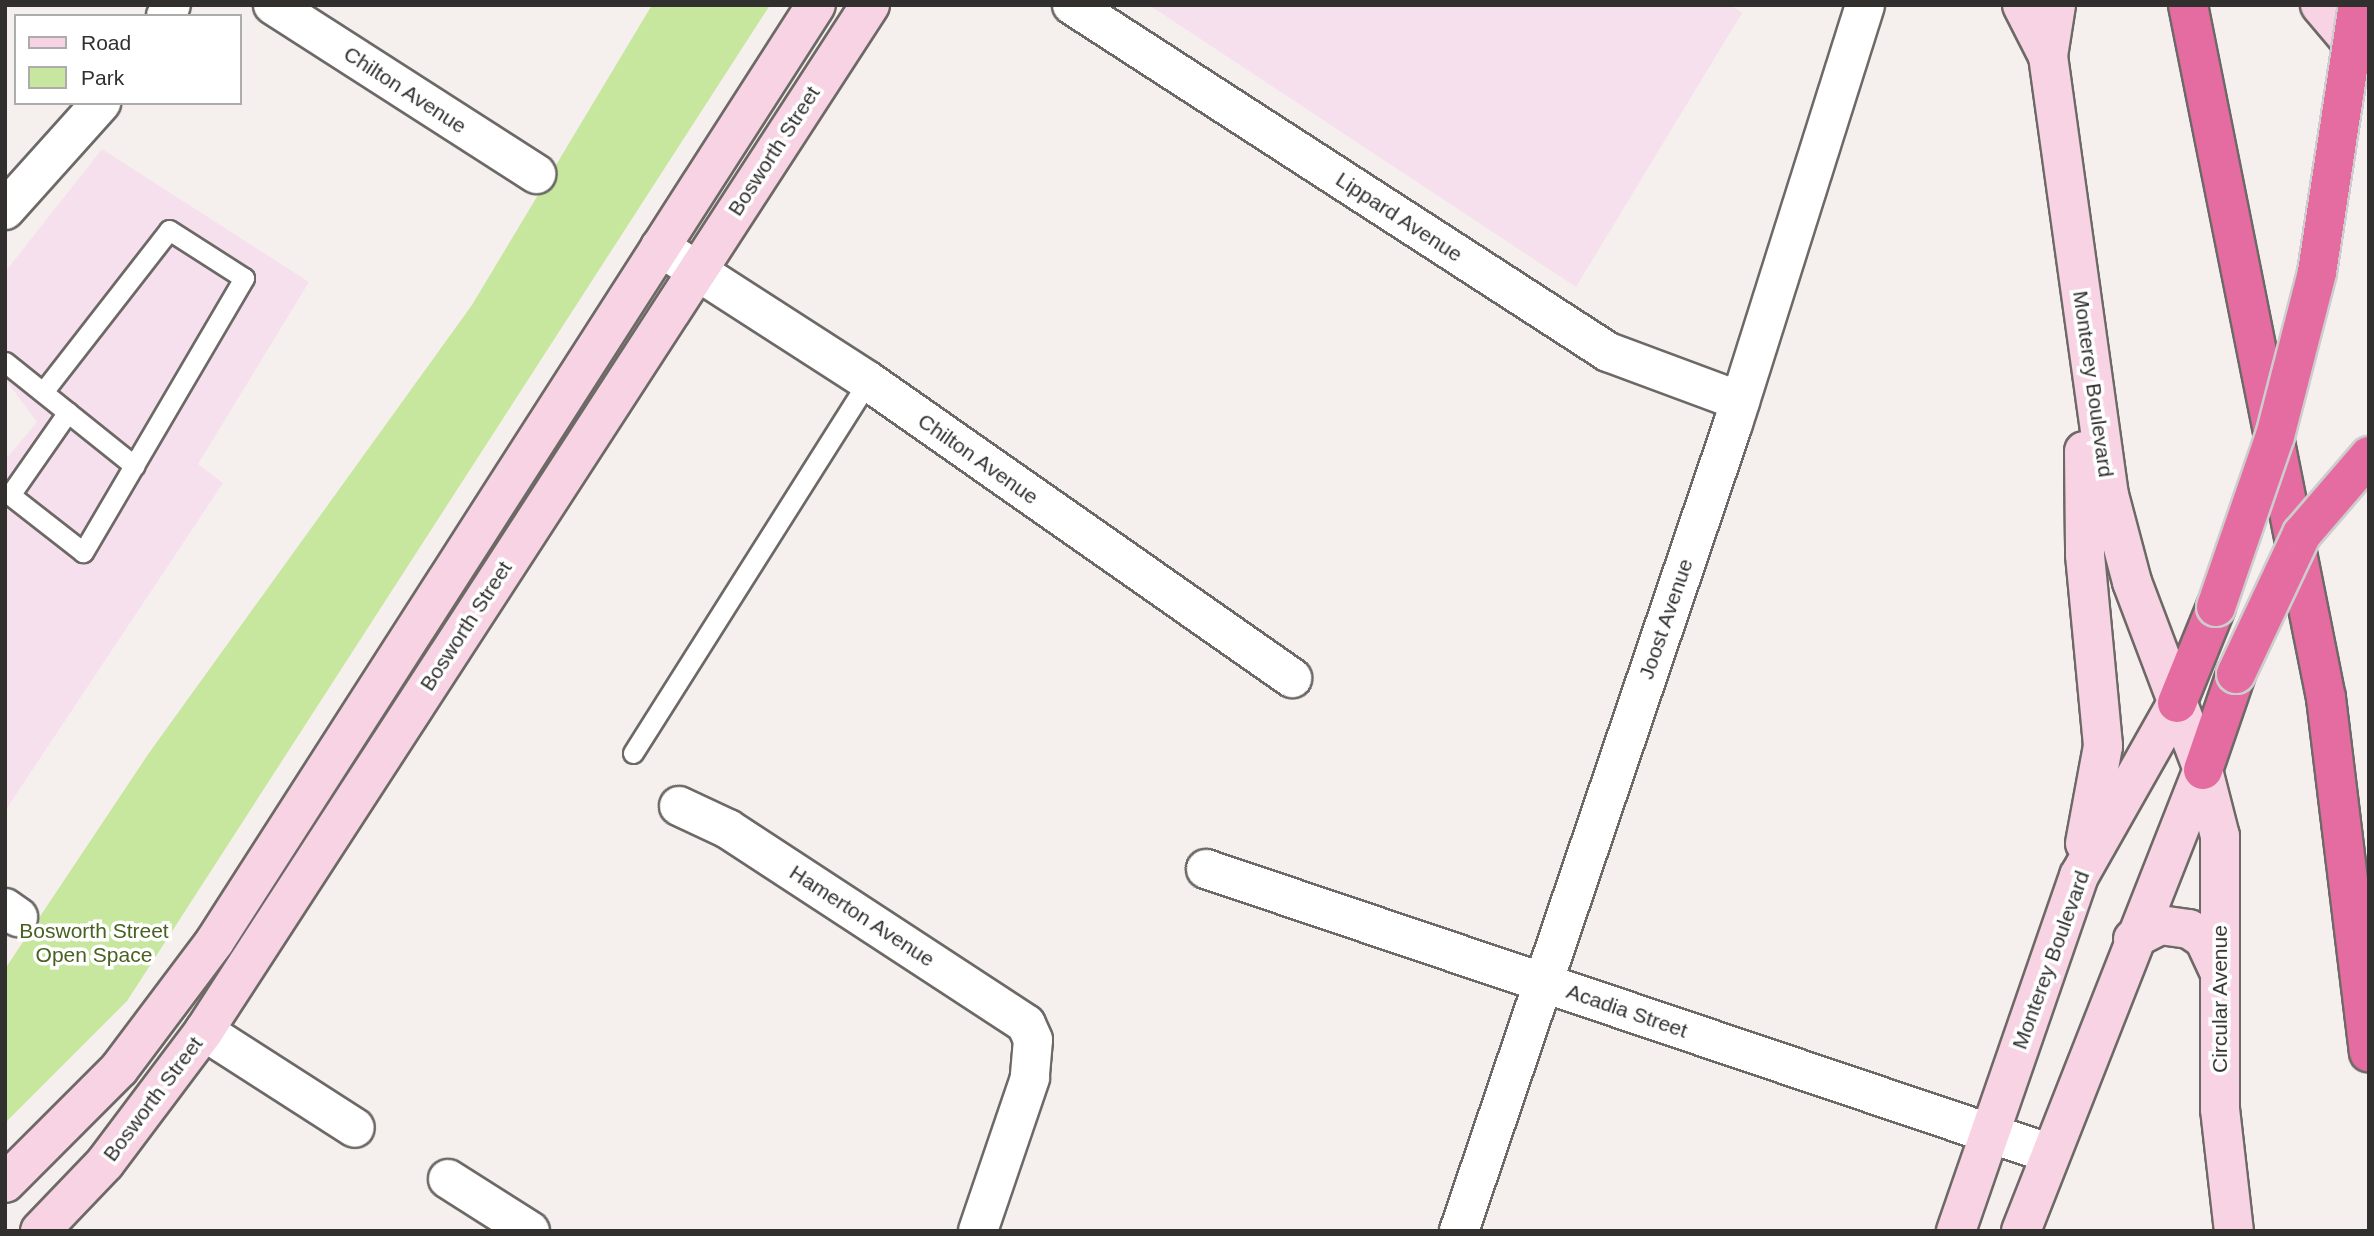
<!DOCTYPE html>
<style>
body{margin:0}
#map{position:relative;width:2374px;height:1236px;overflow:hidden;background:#f5f0ed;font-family:Arial,sans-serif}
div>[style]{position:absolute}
.education>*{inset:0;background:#f6e0ee}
.green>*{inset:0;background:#c6e79d}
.roads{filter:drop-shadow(2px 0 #6d6966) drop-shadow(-2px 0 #6d6966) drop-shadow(0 2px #6d6966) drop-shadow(0 -2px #6d6966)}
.lane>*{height:19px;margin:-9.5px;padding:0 9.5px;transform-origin:9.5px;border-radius:9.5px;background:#fff}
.street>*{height:38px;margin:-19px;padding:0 19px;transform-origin:19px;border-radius:19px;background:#fff}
.secondary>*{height:38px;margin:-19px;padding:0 19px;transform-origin:19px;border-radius:19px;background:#f7d3e3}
.highway>*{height:38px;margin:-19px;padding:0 19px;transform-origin:19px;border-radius:19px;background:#e46ca1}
.tram>*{height:2px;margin:-1px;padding:0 1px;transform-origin:1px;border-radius:1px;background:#999593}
.bridges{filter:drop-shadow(2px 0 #cecdcd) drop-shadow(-2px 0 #cecdcd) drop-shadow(0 2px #cecdcd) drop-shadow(0 -2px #cecdcd)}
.highway-bridge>*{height:38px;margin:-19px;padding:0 19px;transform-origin:19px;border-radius:19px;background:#e46ca1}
span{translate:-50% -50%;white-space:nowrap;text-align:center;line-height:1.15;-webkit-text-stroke:7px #fff;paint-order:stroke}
.street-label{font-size:21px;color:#32302f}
.park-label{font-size:21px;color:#486121}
.frame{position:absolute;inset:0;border:7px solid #32302f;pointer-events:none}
.legend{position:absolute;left:14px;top:14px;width:228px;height:91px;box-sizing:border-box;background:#fff;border:2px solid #adacac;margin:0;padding:9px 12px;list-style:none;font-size:21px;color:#32302f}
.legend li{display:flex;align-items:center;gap:14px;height:35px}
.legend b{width:35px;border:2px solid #adacac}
</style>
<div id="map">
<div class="education">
<div style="clip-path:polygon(1149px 5px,1731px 5px,1742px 13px,1576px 287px)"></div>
<div style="clip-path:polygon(102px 149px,309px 282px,198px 464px,223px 483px,5px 811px,5px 460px,37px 422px,5px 379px,5px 272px)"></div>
</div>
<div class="green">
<div style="clip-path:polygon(652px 5px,770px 5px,127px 1001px,5px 1123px,5px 969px,149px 753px,472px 305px)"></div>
</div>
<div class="roads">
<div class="lane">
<div style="left:5px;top:362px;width:166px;rotate:38.7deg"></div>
<div style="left:43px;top:392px;width:205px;rotate:-52.1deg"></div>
<div style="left:169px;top:230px;width:89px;rotate:32.6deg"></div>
<div style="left:244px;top:278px;width:318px;rotate:120.4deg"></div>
<div style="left:83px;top:552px;width:93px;rotate:-142deg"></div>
<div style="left:10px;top:495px;width:101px;rotate:-55.1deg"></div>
<div style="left:633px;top:753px;width:440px;rotate:-57.7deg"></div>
</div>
<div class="street">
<div style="left:273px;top:5px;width:313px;rotate:32.7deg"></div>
<div style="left:1072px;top:5px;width:639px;rotate:32.92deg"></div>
<div style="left:1608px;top:352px;width:141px;rotate:20.4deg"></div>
<div style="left:166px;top:16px;width:12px;rotate:-66deg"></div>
<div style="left:5px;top:210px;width:144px;rotate:-48.1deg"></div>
<div style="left:660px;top:247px;width:247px;rotate:32.8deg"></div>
<div style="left:868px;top:381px;width:518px;rotate:35.01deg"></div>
<div style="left:679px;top:806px;width:54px;rotate:25.1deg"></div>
<div style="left:728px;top:829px;width:356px;rotate:33.2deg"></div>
<div style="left:1026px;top:1024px;width:17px;rotate:66deg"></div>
<div style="left:1033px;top:1040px;width:38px;rotate:95deg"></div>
<div style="left:1030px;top:1078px;width:162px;rotate:108.8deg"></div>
<div style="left:1206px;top:869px;width:889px;rotate:18.64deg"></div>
<div style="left:5px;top:908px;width:16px;rotate:35deg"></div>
<div style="left:204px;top:1031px;width:179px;rotate:32.7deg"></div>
<div style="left:448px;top:1179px;width:97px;rotate:32.4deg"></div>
<div style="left:1459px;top:1231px;width:852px;rotate:-71.25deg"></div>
<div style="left:1733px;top:424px;width:439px;rotate:-72.5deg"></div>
</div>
<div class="secondary">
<div style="left:2022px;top:5px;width:57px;rotate:63deg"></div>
<div style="left:2056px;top:5px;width:52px;rotate:98.9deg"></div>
<div style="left:2048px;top:56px;width:439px;rotate:82.1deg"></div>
<div style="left:2108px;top:491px;width:94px;rotate:75.2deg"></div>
<div style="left:2132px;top:582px;width:201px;rotate:69.3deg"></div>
<div style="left:2203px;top:770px;width:68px;rotate:75.6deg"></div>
<div style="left:2220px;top:836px;width:273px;rotate:90deg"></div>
<div style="left:2220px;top:1109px;width:123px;rotate:83.5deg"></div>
<div style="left:2320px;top:5px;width:76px;rotate:49.8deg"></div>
<div style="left:2084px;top:451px;width:104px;rotate:89.4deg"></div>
<div style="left:2085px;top:555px;width:192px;rotate:84.6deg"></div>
<div style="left:2103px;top:746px;width:99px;rotate:100.5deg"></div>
<div style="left:2133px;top:939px;width:30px;rotate:-27deg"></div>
<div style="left:2160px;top:925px;width:29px;rotate:8deg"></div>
<div style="left:2189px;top:929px;width:18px;rotate:34deg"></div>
<div style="left:2204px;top:939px;width:38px;rotate:65deg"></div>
<div style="left:5px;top:1183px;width:161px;rotate:-45deg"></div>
<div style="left:119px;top:1069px;width:160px;rotate:-53.1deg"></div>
<div style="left:215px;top:941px;width:1112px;rotate:-57.3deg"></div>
<div style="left:40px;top:1231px;width:94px;rotate:-46.3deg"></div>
<div style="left:105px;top:1163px;width:165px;rotate:-53.1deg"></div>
<div style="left:204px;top:1031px;width:1223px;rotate:-57.01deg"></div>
<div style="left:1956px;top:1231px;width:376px;rotate:-70.9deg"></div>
<div style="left:2079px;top:876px;width:199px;rotate:-60.5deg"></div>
<div style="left:2021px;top:1231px;width:496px;rotate:-68.5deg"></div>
</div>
<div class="highway">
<div style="left:2188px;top:5px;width:707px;rotate:78.74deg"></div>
<div style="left:2326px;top:698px;width:357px;rotate:83.1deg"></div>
<div style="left:2177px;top:703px;width:104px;rotate:-67.9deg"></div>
<div style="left:2203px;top:770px;width:102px;rotate:-71deg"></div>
</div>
</div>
<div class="tram">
<div style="left:2356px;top:5px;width:4px;rotate:63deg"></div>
</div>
<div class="bridges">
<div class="highway-bridge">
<div style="left:2216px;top:607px;width:181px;rotate:-71deg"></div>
<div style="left:2275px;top:436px;width:169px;rotate:-75.6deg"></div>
<div style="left:2317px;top:272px;width:270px;rotate:-81.3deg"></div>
<div style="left:2236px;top:674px;width:155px;rotate:-64.8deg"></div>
<div style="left:2302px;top:534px;width:103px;rotate:-49.3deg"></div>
</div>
</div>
<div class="street-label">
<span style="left:405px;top:90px;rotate:33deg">Chilton Avenue</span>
<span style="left:774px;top:151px;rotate:-57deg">Bosworth Street</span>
<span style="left:1399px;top:217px;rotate:33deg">Lippard Avenue</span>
<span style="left:2093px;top:384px;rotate:82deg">Monterey Boulevard</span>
<span style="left:978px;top:459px;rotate:35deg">Chilton Avenue</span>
<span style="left:1666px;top:619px;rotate:-71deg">Joost Avenue</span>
<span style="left:466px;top:626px;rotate:-57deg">Bosworth Street</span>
<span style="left:862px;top:916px;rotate:33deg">Hamerton Avenue</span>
<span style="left:2051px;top:960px;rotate:-70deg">Monterey Boulevard</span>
<span style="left:2220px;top:999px;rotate:-90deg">Circular Avenue</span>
<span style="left:1627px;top:1011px;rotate:19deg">Acadia Street</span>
<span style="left:153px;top:1099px;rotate:-53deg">Bosworth Street</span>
</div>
<div class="park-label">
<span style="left:94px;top:943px">Bosworth Street<br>Open Space</span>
</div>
<div class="frame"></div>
<ul class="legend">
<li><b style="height:9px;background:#f7d3e3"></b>Road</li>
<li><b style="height:19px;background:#c6e79d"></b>Park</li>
</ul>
</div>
